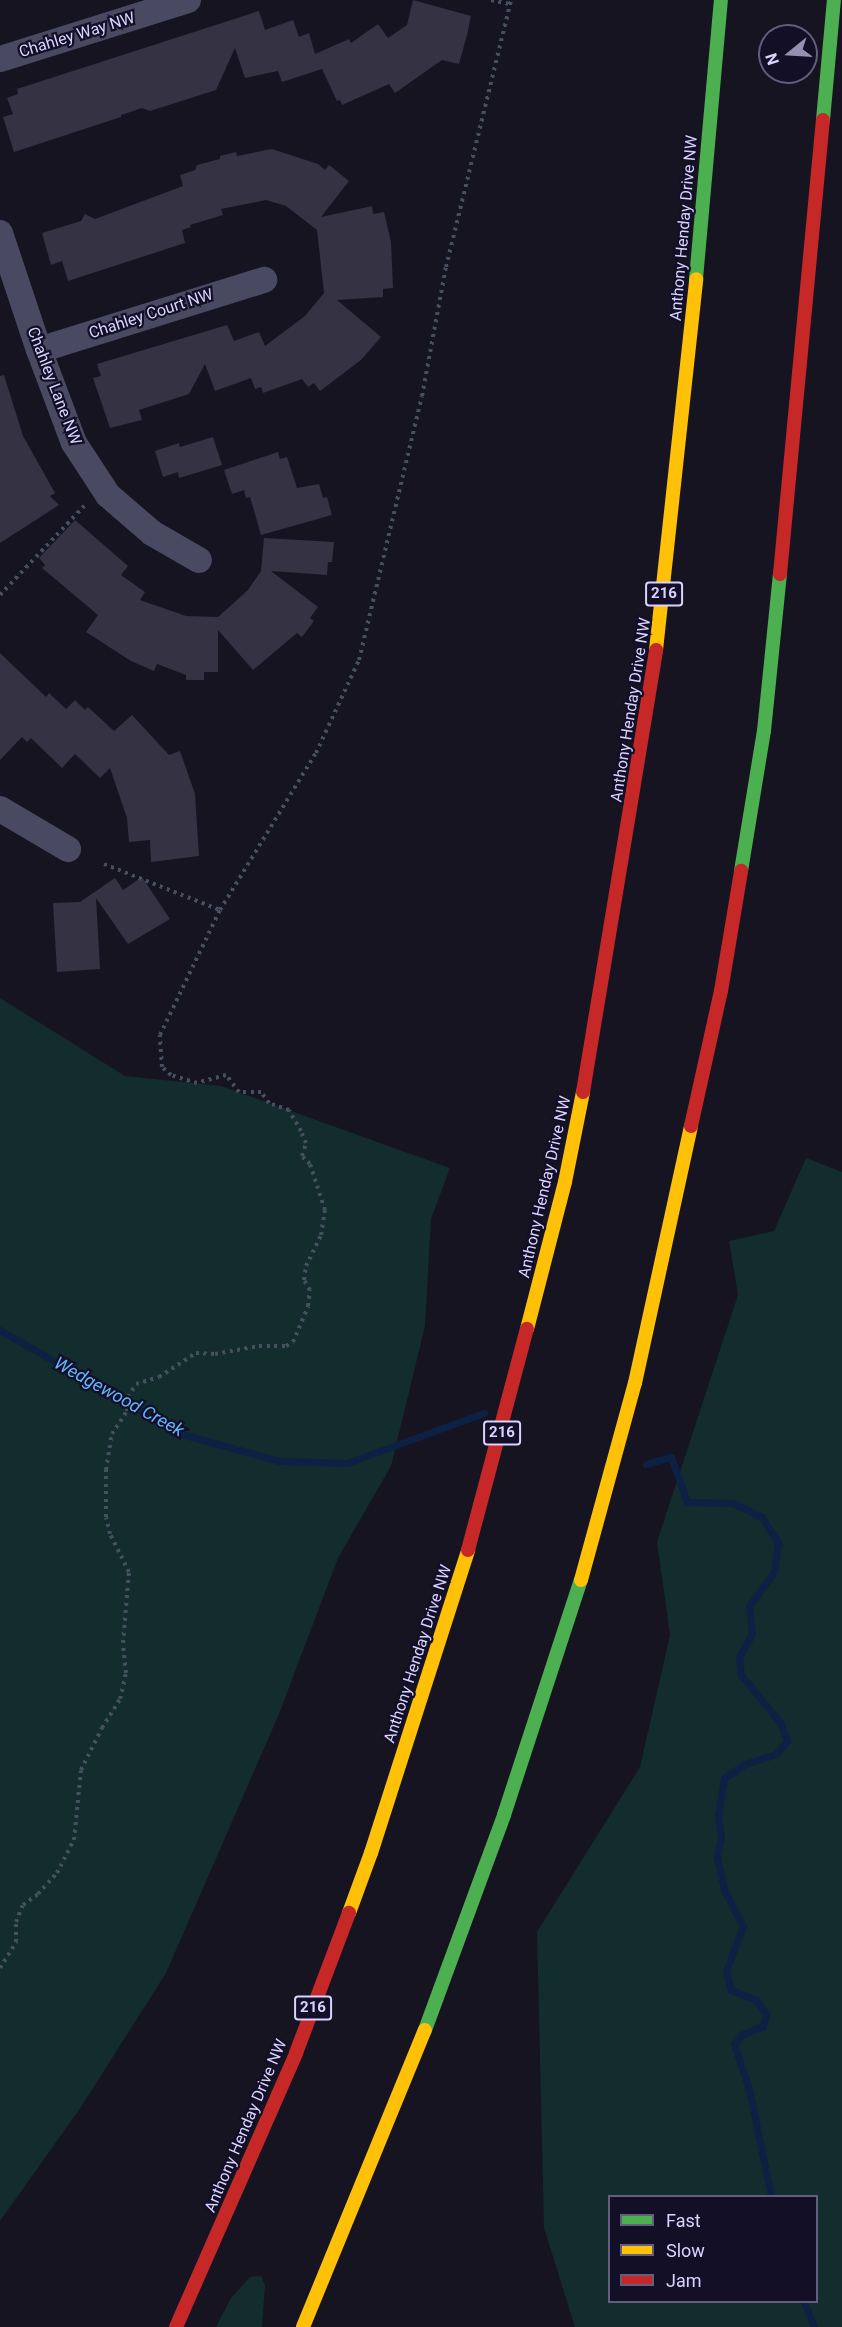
<!DOCTYPE html>
<style>
body{margin:0}
#map{position:relative;width:842px;height:2327px;overflow:hidden;background:#161421;font-family:Roboto,sans-serif}
div>[style]{position:absolute}
.green>*{inset:0;background:#132c2d}
.stream>*{height:7px;margin:-3.5px;padding:0 3.5px;transform-origin:3.5px;border-radius:3.5px;background:#0d2144}
.building>*{inset:0;background:#343243}
.path>*{height:4px;margin-top:-2px;transform-origin:0;background:repeating-linear-gradient(90deg,#44505f 0 3px,transparent 0 7.5px)}
.street>*{height:26px;margin:-13px;padding:0 13px;transform-origin:13px;border-radius:13px;background:#4a4962}
.fast>*{height:14px;margin:-7px;padding:0 7px;transform-origin:7px;border-radius:7px;background:#4caf50}
.slow>*{height:14px;margin:-7px;padding:0 7px;transform-origin:7px;border-radius:7px;background:#ffc107}
.jam>*{height:14px;margin:-7px;padding:0 7px;transform-origin:7px;border-radius:7px;background:#c62828}
span{translate:-50% -50%;white-space:nowrap;text-align:center;line-height:1.15;-webkit-text-stroke:4.5px #130f26;paint-order:stroke}
.shield-label span{padding:2px 4px;background:#130f26;border:2px solid;border-radius:4px;-webkit-text-stroke-width:0}
.shield-label{font-size:15px;color:#d9d4ff;font-weight:700}
.street-label{font-size:16px;color:#d9d4ff}
.water-label{font-size:18px;color:#62b6ff;font-style:italic}
.legend{position:absolute;left:608px;top:2195px;width:210px;height:108px;box-sizing:border-box;background:#130f26;border:2px solid #625e7d;margin:0;padding:8px 10px;list-style:none;font-size:18px;color:#d9d4ff}
.legend li{display:flex;align-items:center;gap:12px;height:30px}
.legend b{width:30px;border:2px solid #625e7d}
.north{position:absolute;left:758px;top:24px;width:60px;height:60px;box-sizing:border-box;background:#130f26;border:2px solid #625e7d;border-radius:50%;rotate:252deg;font-size:16px;font-weight:700;line-height:24px;text-align:center;color:#d9d4ff}
.north::after{content:'';display:block;margin:auto;width:21px;height:27px;background:#9591b1;clip-path:polygon(50% 0,100% 100%,50% 72%,0 100%)}
</style>
<div id="map">
<div class="green">
<div style="clip-path:polygon(0 998px,125px 1076px,221px 1086px,450px 1168px,431px 1219px,425px 1326px,391px 1466px,338px 1558px,279px 1714px,166px 1973px,81px 2107px,0 2221px)"></div>
<div style="clip-path:polygon(evenodd,806px 1158px,842px 1172px,842px 2327px,575px 2327px,544px 2228px,537px 1932px,640px 1767px,670px 1635px,657px 1542px,738px 1295px,729px 1241px,774px 1231px,806px 1158px,816px 2196px,816px 2302px,610px 2302px,610px 2196px,816px 2196px)"></div>
<div style="clip-path:polygon(261px 2276px,265px 2285px,262px 2327px,216px 2327px,231px 2298px,250px 2277px)"></div>
</div>
<div class="stream">
<div style="left:0;top:1330px;width:209px;rotate:29.9deg"></div>
<div style="left:181px;top:1434px;width:103px;rotate:15.3deg"></div>
<div style="left:280px;top:1461px;width:67px;rotate:1.7deg"></div>
<div style="left:347px;top:1463px;width:146px;rotate:-20.1deg"></div>
<div style="left:646px;top:1464px;width:26px;rotate:-16deg"></div>
<div style="left:671px;top:1457px;width:48px;rotate:70.4deg"></div>
<div style="left:687px;top:1502px;width:46px;rotate:1.2deg"></div>
<div style="left:733px;top:1503px;width:32px;rotate:26deg"></div>
<div style="left:762px;top:1517px;width:31px;rotate:58deg"></div>
<div style="left:778px;top:1543px;width:29px;rotate:98deg"></div>
<div style="left:774px;top:1572px;width:42px;rotate:126.3deg"></div>
<div style="left:749px;top:1606px;width:28px;rotate:84deg"></div>
<div style="left:752px;top:1634px;width:26px;rotate:119deg"></div>
<div style="left:739px;top:1657px;width:18px;rotate:84deg"></div>
<div style="left:741px;top:1675px;width:61px;rotate:50.3deg"></div>
<div style="left:780px;top:1722px;width:20px;rotate:70deg"></div>
<div style="left:787px;top:1741px;width:17px;rotate:130deg"></div>
<div style="left:776px;top:1754px;width:33px;rotate:162deg"></div>
<div style="left:745px;top:1764px;width:25px;rotate:146deg"></div>
<div style="left:724px;top:1778px;width:36px;rotate:99deg"></div>
<div style="left:718px;top:1814px;width:23px;rotate:83deg"></div>
<div style="left:721px;top:1837px;width:21px;rotate:101deg"></div>
<div style="left:717px;top:1858px;width:35px;rotate:77deg"></div>
<div style="left:725px;top:1892px;width:38px;rotate:62deg"></div>
<div style="left:743px;top:1926px;width:48px;rotate:110.7deg"></div>
<div style="left:726px;top:1971px;width:20px;rotate:75deg"></div>
<div style="left:731px;top:1990px;width:27px;rotate:22deg"></div>
<div style="left:756px;top:2000px;width:17px;rotate:54deg"></div>
<div style="left:766px;top:2014px;width:12px;rotate:104deg"></div>
<div style="left:763px;top:2026px;width:22px;rotate:158deg"></div>
<div style="left:743px;top:2034px;width:13px;rotate:132deg"></div>
<div style="left:734px;top:2044px;width:47px;rotate:71.6deg"></div>
<div style="left:749px;top:2089px;width:109px;rotate:78.4deg"></div>
<div style="left:804px;top:2302px;width:27px;rotate:68deg"></div>
</div>
<div class="building">
<div style="clip-path:polygon(413px 0,471px 16px,467px 35px,459px 64px,442px 60px,395px 93px,389px 84px,342px 105px,340px 100px,337px 101px,322px 69px,282px 82px,278px 71px,245px 78px,235px 48px,216px 90px,150px 111px,142px 108px,121px 115px,121px 117px,14px 152px,3px 117px,13px 114px,7px 98px,18px 94px,17px 89px,259px 11px,265px 30px,293px 20px,299px 37px,309px 33px,315px 54px,349px 39px,351px 43px,378px 24px,388px 38px,407px 25px)"></div>
<div style="clip-path:polygon(272px 149px,318px 164px,325px 170px,329px 165px,349px 181px,321px 217px,372px 206px,373px 214px,384px 212px,391px 242px,393px 288px,383px 289px,383px 297px,337px 300px,381px 337px,361px 360px,320px 391px,314px 383px,308px 387px,302px 379px,263px 393px,261px 387px,255px 389px,251px 378px,215px 391px,205px 364px,189px 394px,139px 410px,142px 420px,110px 428px,93px 378px,101px 376px,97px 364px,227px 325px,234px 341px,259px 332px,265px 346px,305px 316px,324px 293px,317px 230px,286px 206px,266px 200px,221px 209px,223px 215px,190px 225px,191px 227px,182px 230px,185px 243px,68px 281px,62px 261px,51px 265px,42px 233px,81px 221px,85px 214px,95px 219px,183px 186px,180px 175px,195px 170px,197px 165px,220px 159px,220px 156px,236px 152px,237px 156px)"></div>
<div style="clip-path:polygon(4px 375px,23px 436px,55px 493px,50px 496px,59px 505px,0 543px,0 376px)"></div>
<div style="clip-path:polygon(213px 437px,222px 465px,179px 478px,178px 472px,163px 477px,155px 451px,179px 443px,180px 447px)"></div>
<div style="clip-path:polygon(278px 452px,280px 459px,287px 457px,297px 488px,319px 484px,323px 498px,327px 497px,332px 515px,261px 535px,250px 497px,246px 498px,244px 490px,232px 494px,224px 470px)"></div>
<div style="clip-path:polygon(75px 520px,128px 566px,121px 575px,145px 592px,140px 600px,186px 616px,218px 617px,248px 590px,261px 571px,264px 538px,334px 542px,332px 562px,328px 562px,327px 575px,271px 571px,318px 607px,310px 618px,314px 621px,302px 637px,297px 633px,253px 670px,218px 630px,218px 672px,204px 672px,204px 680px,186px 680px,186px 675px,157px 664px,154px 671px,131px 661px,86px 632px,98px 615px,42px 568px,45px 565px,39px 558px)"></div>
<div style="clip-path:polygon(0 653px,46px 697px,49px 693px,66px 709px,75px 700px,85px 710px,88px 707px,114px 731px,132px 715px,169px 755px,180px 751px,195px 794px,199px 856px,151px 862px,150px 840px,129px 842px,127px 818px,110px 768px,100px 778px,75px 754px,62px 768px,31px 738px,27px 742px,22px 737px,0 760px)"></div>
<div style="clip-path:polygon(142px 877px,170px 919px,128px 944px,96px 898px,100px 969px,57px 972px,53px 903px,80px 902px,115px 878px,123px 890px)"></div>
</div>
<div class="path">
<div style="left:491px;top:0;width:19px;rotate:12deg"></div>
<div style="left:0;top:595px;width:125px;rotate:-46.6deg"></div>
<div style="left:104px;top:864px;width:125px;rotate:21.6deg"></div>
<div style="left:0;top:1968px;width:31px;rotate:-58deg"></div>
<div style="left:16px;top:1942px;width:20px;rotate:-90deg"></div>
<div style="left:16px;top:1922px;width:18px;rotate:-68deg"></div>
<div style="left:23px;top:1905px;width:19px;rotate:-36deg"></div>
<div style="left:38px;top:1894px;width:28px;rotate:-48deg"></div>
<div style="left:57px;top:1873px;width:37px;rotate:-63deg"></div>
<div style="left:74px;top:1840px;width:70px;rotate:-84.3deg"></div>
<div style="left:81px;top:1770px;width:47px;rotate:-63.4deg"></div>
<div style="left:102px;top:1728px;width:34px;rotate:-58deg"></div>
<div style="left:120px;top:1699px;width:27px;rotate:-77deg"></div>
<div style="left:126px;top:1673px;width:30px;rotate:-96deg"></div>
<div style="left:123px;top:1643px;width:71px;rotate:-85.2deg"></div>
<div style="left:129px;top:1572px;width:42px;rotate:-116.6deg"></div>
<div style="left:110px;top:1534px;width:17px;rotate:-103deg"></div>
<div style="left:106px;top:1517px;width:47px;rotate:-90deg"></div>
<div style="left:106px;top:1470px;width:36px;rotate:-81deg"></div>
<div style="left:112px;top:1434px;width:27px;rotate:-57deg"></div>
<div style="left:127px;top:1411px;width:14px;rotate:-86deg"></div>
<div style="left:128px;top:1397px;width:15px;rotate:-58deg"></div>
<div style="left:136px;top:1384px;width:24px;rotate:-17deg"></div>
<div style="left:159px;top:1377px;width:44px;rotate:-33deg"></div>
<div style="left:196px;top:1353px;width:19px;rotate:3deg"></div>
<div style="left:215px;top:1354px;width:45px;rotate:-10.3deg"></div>
<div style="left:259px;top:1346px;width:27px"></div>
<div style="left:286px;top:1346px;width:8px;rotate:-30deg"></div>
<div style="left:293px;top:1342px;width:39px;rotate:-67deg"></div>
<div style="left:308px;top:1306px;width:16px;rotate:-83deg"></div>
<div style="left:310px;top:1290px;width:12px;rotate:-121deg"></div>
<div style="left:304px;top:1280px;width:14px;rotate:-82deg"></div>
<div style="left:306px;top:1266px;width:34px;rotate:-64deg"></div>
<div style="left:321px;top:1235px;width:25px;rotate:-81deg"></div>
<div style="left:325px;top:1210px;width:48px;rotate:-108.1deg"></div>
<div style="left:310px;top:1164px;width:11px;rotate:-135deg"></div>
<div style="left:302px;top:1156px;width:14px;rotate:-73deg"></div>
<div style="left:306px;top:1143px;width:13px;rotate:-113deg"></div>
<div style="left:301px;top:1131px;width:24px;rotate:-120deg"></div>
<div style="left:289px;top:1110px;width:21px;rotate:-161deg"></div>
<div style="left:269px;top:1103px;width:14px;rotate:-126deg"></div>
<div style="left:261px;top:1092px;width:22px;rotate:180deg"></div>
<div style="left:239px;top:1092px;width:21px;rotate:-127deg"></div>
<div style="left:226px;top:1075px;width:30px;rotate:165deg"></div>
<div style="left:197px;top:1083px;width:27px;rotate:-163deg"></div>
<div style="left:171px;top:1075px;width:12px;rotate:-138deg"></div>
<div style="left:162px;top:1067px;width:32px;rotate:-94deg"></div>
<div style="left:160px;top:1035px;width:139px;rotate:-64.4deg"></div>
<div style="left:220px;top:910px;width:184px;rotate:-58.6deg"></div>
<div style="left:316px;top:753px;width:102px;rotate:-65.2deg"></div>
<div style="left:359px;top:660px;width:271px;rotate:-76.6deg"></div>
<div style="left:422px;top:396px;width:131px;rotate:-79.5deg"></div>
<div style="left:446px;top:267px;width:275px;rotate:-76.3deg"></div>
</div>
<div class="street">
<div style="left:0;top:59px;width:197px;rotate:-17.4deg"></div>
<div style="left:0;top:233px;width:123px;rotate:71.6deg"></div>
<div style="left:39px;top:350px;width:99px;rotate:69.4deg"></div>
<div style="left:74px;top:443px;width:62px;rotate:56.8deg"></div>
<div style="left:108px;top:495px;width:58px;rotate:40.8deg"></div>
<div style="left:152px;top:533px;width:54px;rotate:29.9deg"></div>
<div style="left:39px;top:350px;width:236px;rotate:-17.3deg"></div>
<div style="left:0;top:809px;width:79px;rotate:30.5deg"></div>
</div>
<div class="fast">
<div style="left:823px;top:120px;width:121px;rotate:-84.8deg"></div>
<div style="left:696px;top:279px;width:280px;rotate:-84.9deg"></div>
<div style="left:741px;top:871px;width:142px;rotate:-80.7deg"></div>
<div style="left:764px;top:731px;width:158px;rotate:-84.2deg"></div>
<div style="left:425px;top:2030px;width:229px;rotate:-69.8deg"></div>
<div style="left:504px;top:1815px;width:247px;rotate:-71.9deg"></div>
</div>
<div class="slow">
<div style="left:656px;top:650px;width:373px;rotate:-83.8deg"></div>
<div style="left:527px;top:1329px;width:152px;rotate:-75.5deg"></div>
<div style="left:565px;top:1182px;width:92px;rotate:-78.7deg"></div>
<div style="left:581px;top:1580px;width:204px;rotate:-74.7deg"></div>
<div style="left:635px;top:1383px;width:263px;rotate:-77.7deg"></div>
<div style="left:349px;top:1913px;width:64px;rotate:-69.9deg"></div>
<div style="left:371px;top:1853px;width:318px;rotate:-72.2deg"></div>
<div style="left:303px;top:2327px;width:321px;rotate:-67.7deg"></div>
</div>
<div class="jam">
<div style="left:780px;top:574px;width:456px;rotate:-84.6deg"></div>
<div style="left:583px;top:1092px;width:448px;rotate:-80.6deg"></div>
<div style="left:691px;top:1126px;width:138px;rotate:-77.5deg"></div>
<div style="left:721px;top:991px;width:122px;rotate:-80.5deg"></div>
<div style="left:468px;top:1550px;width:229px;rotate:-75.1deg"></div>
<div style="left:176px;top:2327px;width:299px;rotate:-66.3deg"></div>
<div style="left:296px;top:2053px;width:150px;rotate:-69.3deg"></div>
</div>
<div class="shield-label">
<span style="left:664px;top:594px">216</span>
<span style="left:502px;top:1433px">216</span>
<span style="left:313px;top:2008px">216</span>
</div>
<div class="street-label">
<span style="left:77px;top:35px;rotate:-17deg">Chahley Way NW</span>
<span style="left:684px;top:228px;rotate:-85deg">Anthony Henday Drive NW</span>
<span style="left:151px;top:314px;rotate:-18deg">Chahley Court NW</span>
<span style="left:54px;top:386px;rotate:69deg">Chahley Lane NW</span>
<span style="left:631px;top:710px;rotate:-81deg">Anthony Henday Drive NW</span>
<span style="left:545px;top:1187px;rotate:-77deg">Anthony Henday Drive NW</span>
<span style="left:418px;top:1654px;rotate:-72deg">Anthony Henday Drive NW</span>
<span style="left:246px;top:2126px;rotate:-67deg">Anthony Henday Drive NW</span>
</div>
<div class="water-label">
<span style="left:119px;top:1397px;rotate:29deg">Wedgewood Creek</span>
</div>
<ul class="legend">
<li><b style="height:8px;background:#4caf50"></b>Fast</li>
<li><b style="height:8px;background:#ffc107"></b>Slow</li>
<li><b style="height:8px;background:#c62828"></b>Jam</li>
</ul>
<div class="north">N</div>
</div>
